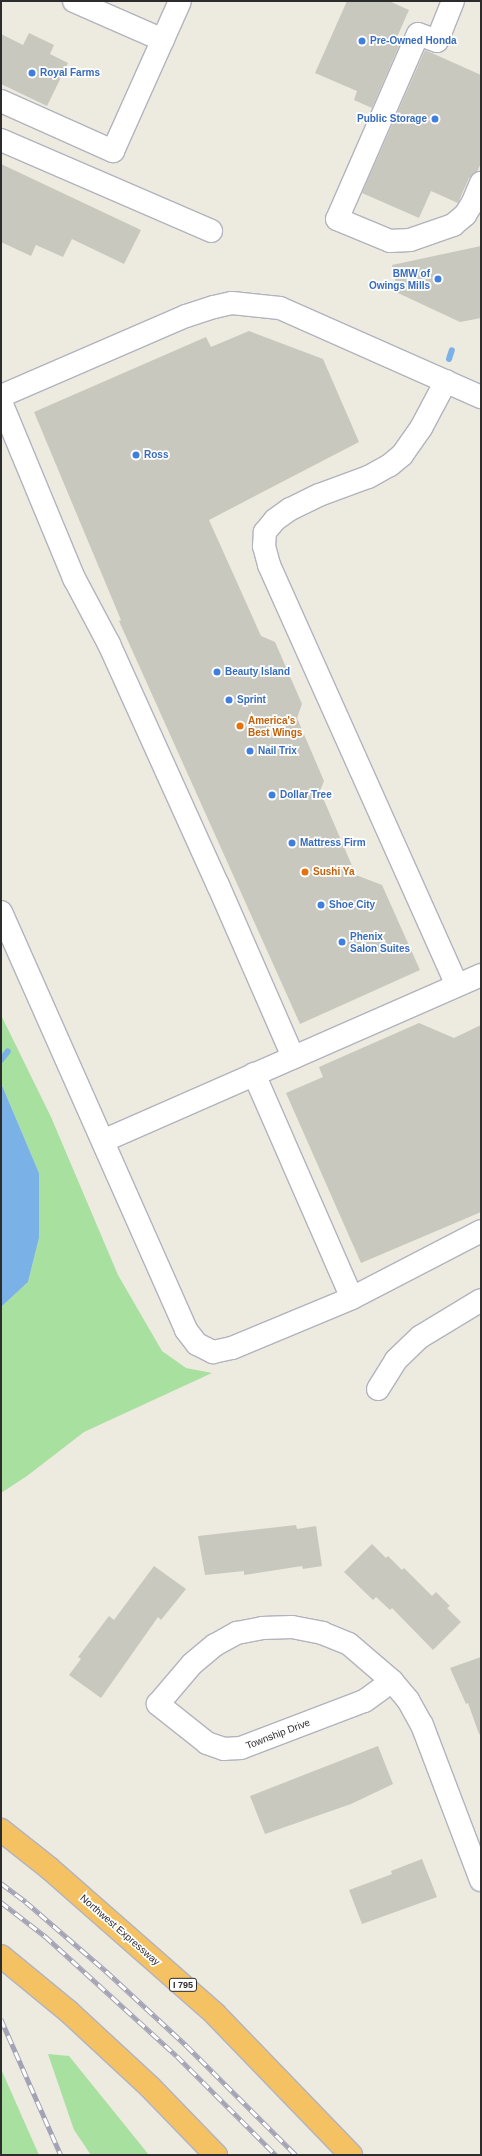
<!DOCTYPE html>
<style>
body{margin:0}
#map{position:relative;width:482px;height:2156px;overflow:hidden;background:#edeae0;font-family:Arial,sans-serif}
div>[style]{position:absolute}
.green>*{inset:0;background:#a8e0a0}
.water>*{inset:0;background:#7ab2e8}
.stream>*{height:6px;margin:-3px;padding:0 3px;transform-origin:3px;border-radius:3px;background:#7ab2e8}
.building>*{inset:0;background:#c9c8be}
.roads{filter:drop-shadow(1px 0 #b3b3bf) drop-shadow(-1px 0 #b3b3bf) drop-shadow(0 1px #b3b3bf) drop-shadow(0 -1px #b3b3bf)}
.minor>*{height:22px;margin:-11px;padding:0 11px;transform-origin:11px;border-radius:11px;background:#fff}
.highway>*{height:22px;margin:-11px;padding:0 11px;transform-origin:11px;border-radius:11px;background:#f4c263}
.rail>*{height:4.5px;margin-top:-2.25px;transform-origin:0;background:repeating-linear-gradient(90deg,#fff 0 9px,#a4a3b5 0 18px);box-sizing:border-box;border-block:1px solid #a4a3b5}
.dots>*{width:11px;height:11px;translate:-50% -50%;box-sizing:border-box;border:2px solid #fff;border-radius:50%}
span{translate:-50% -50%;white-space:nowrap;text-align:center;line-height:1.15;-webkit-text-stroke:3.5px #fff;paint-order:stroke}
.shield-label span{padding:1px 3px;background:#fff;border:1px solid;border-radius:3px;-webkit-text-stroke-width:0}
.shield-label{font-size:9px;color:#2c2c2c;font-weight:700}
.shop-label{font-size:10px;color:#366cbe;font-weight:700}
.left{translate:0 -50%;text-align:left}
.right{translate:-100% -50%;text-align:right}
.food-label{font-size:10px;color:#c56008;font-weight:700}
.street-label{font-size:10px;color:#2c2c2c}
.frame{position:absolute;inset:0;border:2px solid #2c2c2c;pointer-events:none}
</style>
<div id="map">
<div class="green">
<div style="clip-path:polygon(1px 1015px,51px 1117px,118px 1275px,162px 1351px,186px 1368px,212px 1373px,84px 1432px,27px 1476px,1px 1493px,1px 1307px,28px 1282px,39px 1238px,39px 1173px,1px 1083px)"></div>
<div style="clip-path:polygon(48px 2054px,69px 2056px,149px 2155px,91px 2155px,74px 2130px)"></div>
<div style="clip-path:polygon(1px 2069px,39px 2155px,1px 2155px)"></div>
</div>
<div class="water">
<div style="clip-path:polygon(1px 1083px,39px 1173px,39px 1238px,28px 1282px,1px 1307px)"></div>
</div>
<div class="stream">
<div style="left:449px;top:359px;width:9px;rotate:-72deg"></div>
<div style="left:1px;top:1060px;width:11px;rotate:-52deg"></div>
</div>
<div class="building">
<div style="clip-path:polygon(347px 1px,389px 1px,409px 10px,397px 37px,402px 39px,372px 108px,354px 100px,357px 91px,315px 73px)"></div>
<div style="clip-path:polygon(29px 33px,54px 45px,50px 54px,68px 63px,47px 106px,1px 84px,1px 34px,23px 45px)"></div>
<div style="clip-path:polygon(425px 50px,481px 75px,481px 163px,477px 172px,469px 178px,458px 203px,431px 191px,419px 218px,362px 193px)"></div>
<div style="clip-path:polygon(1px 164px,141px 230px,124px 264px,72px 239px,63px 257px,36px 245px,31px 256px,1px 242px)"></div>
<div style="clip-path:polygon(481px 246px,481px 318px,460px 322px,398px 293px,392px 265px)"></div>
<div style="clip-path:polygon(249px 331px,323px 359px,359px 442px,209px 520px,261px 636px,275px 642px,302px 704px,297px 718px,324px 781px,320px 791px,356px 875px,382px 885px,420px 970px,300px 1024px,119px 621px,121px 620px,34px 412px,206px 337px,211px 347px)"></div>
<div style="clip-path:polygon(419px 1023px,454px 1038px,481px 1025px,481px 1212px,361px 1263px,286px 1093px,323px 1077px,319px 1067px)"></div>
<div style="clip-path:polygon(296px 1525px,297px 1529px,316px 1526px,322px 1566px,303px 1569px,302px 1566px,244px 1575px,244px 1571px,205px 1575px,198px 1536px)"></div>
<div style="clip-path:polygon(372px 1544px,386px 1558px,388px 1556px,402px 1570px,404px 1568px,432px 1596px,436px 1592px,450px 1606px,447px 1608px,461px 1622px,433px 1650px,392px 1608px,390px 1610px,376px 1597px,373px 1600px,344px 1572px)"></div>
<div style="clip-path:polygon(154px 1566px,186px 1589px,161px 1620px,158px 1617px,101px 1698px,69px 1675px,81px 1659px,78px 1657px,109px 1616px,114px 1620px)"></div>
<div style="clip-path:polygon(481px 1657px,481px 1734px,479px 1734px,468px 1703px,466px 1704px,450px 1668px)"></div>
<div style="clip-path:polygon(378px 1746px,393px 1784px,351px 1804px,265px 1834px,250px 1796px)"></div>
<div style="clip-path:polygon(422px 1859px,437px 1897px,362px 1924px,349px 1890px,387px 1876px,392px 1874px,391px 1871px)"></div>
</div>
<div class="roads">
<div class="minor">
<div style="left:74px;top:1px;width:97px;rotate:23.7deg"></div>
<div style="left:453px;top:1px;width:43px;rotate:111.8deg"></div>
<div style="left:437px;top:41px;width:20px;rotate:-160deg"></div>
<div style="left:418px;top:34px;width:202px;rotate:113.6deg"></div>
<div style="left:337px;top:219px;width:57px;rotate:22.5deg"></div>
<div style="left:390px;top:241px;width:20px;rotate:-3deg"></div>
<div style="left:410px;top:240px;width:46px;rotate:-19.2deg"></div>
<div style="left:453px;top:225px;width:16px;rotate:-40deg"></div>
<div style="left:465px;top:215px;width:15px;rotate:-58deg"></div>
<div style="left:473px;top:202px;width:21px;rotate:-67deg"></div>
<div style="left:1px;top:101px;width:123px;rotate:24.1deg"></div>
<div style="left:113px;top:151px;width:164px;rotate:-65.9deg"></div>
<div style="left:1px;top:140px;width:229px;rotate:23.4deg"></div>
<div style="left:446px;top:381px;width:53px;rotate:118deg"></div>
<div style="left:421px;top:428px;width:33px;rotate:125deg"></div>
<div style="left:402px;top:455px;width:16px;rotate:140deg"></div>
<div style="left:390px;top:465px;width:25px;rotate:151deg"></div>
<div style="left:368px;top:477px;width:52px;rotate:159.8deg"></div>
<div style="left:319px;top:495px;width:32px;rotate:154deg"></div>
<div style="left:290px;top:509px;width:19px;rotate:144deg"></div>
<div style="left:275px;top:520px;width:16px;rotate:130deg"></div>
<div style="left:265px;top:532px;width:14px;rotate:94deg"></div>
<div style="left:264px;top:546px;width:20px;rotate:75deg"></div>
<div style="left:269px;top:565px;width:460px;rotate:65.9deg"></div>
<div style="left:1px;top:396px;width:202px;rotate:-23.4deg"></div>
<div style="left:186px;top:316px;width:29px;rotate:-18deg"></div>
<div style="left:214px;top:307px;width:18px;rotate:-13deg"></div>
<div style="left:232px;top:303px;width:48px;rotate:5.9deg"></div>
<div style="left:280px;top:308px;width:220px;rotate:23.9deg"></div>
<div style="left:1px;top:402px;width:191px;rotate:67.5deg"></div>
<div style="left:74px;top:578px;width:75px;rotate:62.1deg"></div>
<div style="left:109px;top:644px;width:265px;rotate:65.7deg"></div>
<div style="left:218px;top:885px;width:188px;rotate:66.4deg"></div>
<div style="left:1px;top:912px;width:457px;rotate:66.1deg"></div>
<div style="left:186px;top:1330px;width:18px;rotate:52deg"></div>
<div style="left:197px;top:1344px;width:18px;rotate:27deg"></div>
<div style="left:213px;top:1352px;width:19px;rotate:-12deg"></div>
<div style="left:232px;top:1348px;width:130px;rotate:-22.6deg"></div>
<div style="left:352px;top:1298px;width:145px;rotate:-27.4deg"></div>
<div style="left:254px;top:1074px;width:244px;rotate:66.4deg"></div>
<div style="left:103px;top:1141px;width:413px;rotate:-23.7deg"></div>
<div style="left:378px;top:1389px;width:34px;rotate:-58deg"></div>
<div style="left:396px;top:1360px;width:33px;rotate:-44deg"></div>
<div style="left:420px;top:1337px;width:71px;rotate:-31.2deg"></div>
<div style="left:392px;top:1681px;width:34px;rotate:144deg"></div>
<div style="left:364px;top:1701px;width:132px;rotate:159.1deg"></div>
<div style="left:241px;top:1748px;width:17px;rotate:177deg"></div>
<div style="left:224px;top:1749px;width:18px;rotate:-161deg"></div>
<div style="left:207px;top:1743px;width:63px;rotate:-141.5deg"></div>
<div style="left:158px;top:1704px;width:52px;rotate:-49.6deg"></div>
<div style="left:192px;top:1664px;width:30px;rotate:-40deg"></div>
<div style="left:215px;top:1645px;width:25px;rotate:-29deg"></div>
<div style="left:237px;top:1633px;width:25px;rotate:-11deg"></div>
<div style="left:262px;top:1628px;width:30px;rotate:-2deg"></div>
<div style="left:292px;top:1627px;width:31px;rotate:11deg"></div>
<div style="left:322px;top:1633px;width:29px;rotate:22deg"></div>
<div style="left:349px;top:1644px;width:57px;rotate:40.7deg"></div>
<div style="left:392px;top:1681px;width:25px;rotate:50deg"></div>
<div style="left:408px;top:1700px;width:29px;rotate:61deg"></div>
<div style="left:422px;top:1725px;width:166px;rotate:69.2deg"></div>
</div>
<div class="highway">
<div style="left:1px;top:1830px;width:61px;rotate:38.4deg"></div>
<div style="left:49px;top:1868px;width:221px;rotate:41.3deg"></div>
<div style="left:215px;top:2014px;width:196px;rotate:46deg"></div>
<div style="left:1px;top:1956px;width:87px;rotate:39.4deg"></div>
<div style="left:68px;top:2011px;width:112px;rotate:42.8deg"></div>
<div style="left:150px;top:2087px;width:95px;rotate:45.9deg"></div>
</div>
</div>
<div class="rail">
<div style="left:1px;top:1883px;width:31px;rotate:37deg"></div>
<div style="left:26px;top:1902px;width:106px;rotate:40.8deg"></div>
<div style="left:106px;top:1971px;width:110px;rotate:42.8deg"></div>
<div style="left:187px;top:2046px;width:154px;rotate:45deg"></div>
<div style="left:1px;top:1902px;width:56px;rotate:37.7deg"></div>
<div style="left:45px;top:1936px;width:178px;rotate:42.3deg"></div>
<div style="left:177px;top:2056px;width:140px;rotate:45deg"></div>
<div style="left:1px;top:2019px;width:149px;rotate:66.2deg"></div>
</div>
<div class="dots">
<div style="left:362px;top:41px;background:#3f7fe0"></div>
<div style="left:32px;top:73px;background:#3f7fe0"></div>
<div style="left:435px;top:119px;background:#3f7fe0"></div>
<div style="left:438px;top:279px;background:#3f7fe0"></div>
<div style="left:136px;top:455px;background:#3f7fe0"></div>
<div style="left:217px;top:672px;background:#3f7fe0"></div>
<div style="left:229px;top:700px;background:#3f7fe0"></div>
<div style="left:240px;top:726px;background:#e8710a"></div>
<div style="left:250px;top:751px;background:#3f7fe0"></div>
<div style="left:272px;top:795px;background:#3f7fe0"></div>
<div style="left:292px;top:843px;background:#3f7fe0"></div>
<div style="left:305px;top:872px;background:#e8710a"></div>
<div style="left:321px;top:905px;background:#3f7fe0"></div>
<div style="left:342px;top:942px;background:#3f7fe0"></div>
</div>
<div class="shield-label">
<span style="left:183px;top:1985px">I 795</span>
</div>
<div class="shop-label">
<span class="left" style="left:370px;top:41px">Pre-Owned Honda</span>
<span class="left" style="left:40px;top:73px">Royal Farms</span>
<span class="right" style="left:427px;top:119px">Public Storage</span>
<span class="right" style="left:430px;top:279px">BMW of<br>Owings Mills</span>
<span class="left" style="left:144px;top:455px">Ross</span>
<span class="left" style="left:225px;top:672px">Beauty Island</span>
<span class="left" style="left:237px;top:700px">Sprint</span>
<span class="left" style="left:258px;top:751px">Nail Trix</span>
<span class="left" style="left:280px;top:795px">Dollar Tree</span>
<span class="left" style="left:300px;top:843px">Mattress Firm</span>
<span class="left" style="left:329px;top:905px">Shoe City</span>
<span class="left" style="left:350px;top:942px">Phenix<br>Salon Suites</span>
</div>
<div class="food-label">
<span class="left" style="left:248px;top:726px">America's<br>Best Wings</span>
<span class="left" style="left:313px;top:872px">Sushi Ya</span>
</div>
<div class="street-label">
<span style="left:278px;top:1734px;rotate:-21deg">Township Drive</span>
<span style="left:120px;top:1930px;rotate:41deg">Northwest Expressway</span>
</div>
<div class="frame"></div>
</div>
